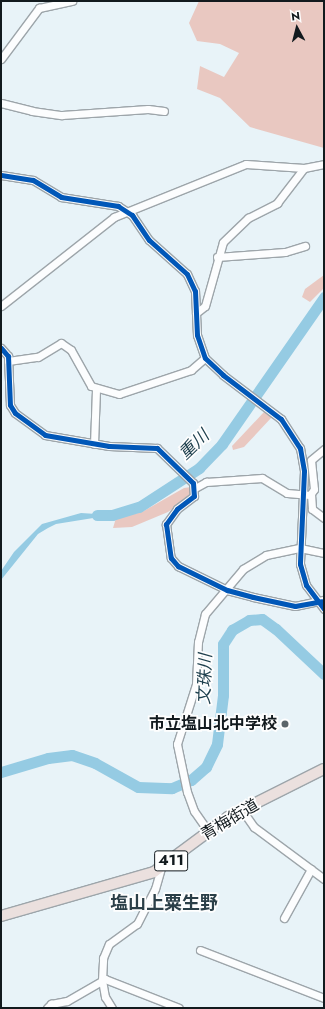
<!DOCTYPE html>
<meta charset="utf-8">
<style>
body{margin:0}
#map{position:relative;width:325px;height:1009px;overflow:hidden;background:#e8f3f8;font-family:Jost,"Noto Sans JP",sans-serif}
div>[style]{position:absolute}
.forest>*{inset:0;background:#e9c8c1}
.water>*{inset:0;background:#95cbe3}
.river>*{height:11px;margin:-5.5px;padding:0 5.5px;transform-origin:5.5px;border-radius:5.5px;background:#95cbe3}
.roads{filter:drop-shadow(1px 0 #9da5aa) drop-shadow(-1px 0 #9da5aa) drop-shadow(0 1px #9da5aa) drop-shadow(0 -1px #9da5aa)}
.minor>*{height:7px;margin:-3.5px;padding:0 3.5px;transform-origin:3.5px;border-radius:3.5px;background:#fcfdfe}
.highway>*{height:10px;margin:-5px;padding:0 5px;transform-origin:5px;border-radius:5px;background:#ebe0de}
.cycleway>*{height:5px;margin:-2.5px;padding:0 2.5px;transform-origin:2.5px;border-radius:2.5px;background:#0057b8}
.dots>*{width:11px;height:11px;translate:-50% -50%;box-sizing:border-box;border:2px solid #fefefe;border-radius:50%}
span{translate:-50% -50%;white-space:nowrap;text-align:center;line-height:1.15;-webkit-text-stroke:3.5px #fefefe;paint-order:stroke}
.shield-label span{padding:1px 3px;background:#fefefe;border:1px solid;border-radius:3px;-webkit-text-stroke-width:0}
.shield-label{font-size:15px;color:#121a1e;font-weight:700}
.poi-label{font-size:16px;color:#121a1e;font-weight:700}
.right{translate:-100% -50%;text-align:right}
.street-label{font-size:16px;color:#121a1e}
.water-label{font-size:17px;color:#1c3e4c;font-style:italic}
.quarter-label{font-size:18px;color:#2b3f48;font-weight:700}
.frame{position:absolute;inset:0;border:2px solid #121a1e;pointer-events:none}
.north{position:absolute;left:277px;top:8px;width:40px;height:40px;-webkit-text-stroke:3px #fefefe;paint-order:stroke;rotate:353deg;font-size:11px;font-weight:700;line-height:16px;text-align:center;color:#121a1e}
.north::after{content:'';display:block;margin:auto;width:14px;height:18px;background:#121a1e;clip-path:polygon(50% 0,100% 100%,50% 72%,0 100%)}
</style>
<div id="map">
<div class="forest">
<div style="clip-path:polygon(199px 1px,324px 1px,324px 148px,250px 127px,220px 98px,197px 89px,200px 66px,224px 77px,239px 53px,220px 44px,197px 41px,189px 23px)"></div>
<div style="clip-path:polygon(324px 275px,324px 288px,310px 302px,302px 297px,305px 289px)"></div>
<div style="clip-path:polygon(264px 412px,272px 417px,244px 447px,233px 450px,232px 446px)"></div>
<div style="clip-path:polygon(191px 487px,192px 494px,168px 512px,132px 527px,113px 528px,116px 518px,142px 512px,184px 488px)"></div>
</div>
<div class="water">
<div style="clip-path:polygon(81px 513px,112px 515px,56px 524px,48px 528px,38px 534px,1px 580px,1px 571px,14px 552px,42px 524px)"></div>
</div>
<div class="river">
<div style="left:97px;top:515px;width:15px"></div>
<div style="left:112px;top:515px;width:28px;rotate:-17deg"></div>
<div style="left:139px;top:507px;width:72px;rotate:-33deg"></div>
<div style="left:199px;top:468px;width:33px;rotate:-46deg"></div>
<div style="left:222px;top:444px;width:179px;rotate:-55.2deg"></div>
<div style="left:1px;top:772px;width:49px;rotate:-16.6deg"></div>
<div style="left:48px;top:758px;width:24px;rotate:-7deg"></div>
<div style="left:72px;top:755px;width:24px;rotate:19deg"></div>
<div style="left:95px;top:763px;width:49px;rotate:29.2deg"></div>
<div style="left:138px;top:787px;width:34px;rotate:2deg"></div>
<div style="left:172px;top:788px;width:21px;rotate:-23deg"></div>
<div style="left:191px;top:780px;width:20px;rotate:-41deg"></div>
<div style="left:206px;top:767px;width:25px;rotate:-64deg"></div>
<div style="left:217px;top:744px;width:49px;rotate:-83deg"></div>
<div style="left:223px;top:695px;width:51px;rotate:-90deg"></div>
<div style="left:223px;top:644px;width:17px;rotate:-57deg"></div>
<div style="left:232px;top:630px;width:20px;rotate:-30deg"></div>
<div style="left:249px;top:620px;width:13px;rotate:-4deg"></div>
<div style="left:262px;top:619px;width:17px;rotate:36deg"></div>
<div style="left:276px;top:629px;width:66px;rotate:43.2deg"></div>
</div>
<div class="roads">
<div class="minor">
<div style="left:1px;top:59px;width:64px;rotate:-53.3deg"></div>
<div style="left:39px;top:8px;width:34px;rotate:-12deg"></div>
<div style="left:1px;top:103px;width:32px;rotate:14deg"></div>
<div style="left:32px;top:111px;width:30px;rotate:8deg"></div>
<div style="left:62px;top:115px;width:86px;rotate:-4deg"></div>
<div style="left:148px;top:109px;width:16px;rotate:7deg"></div>
<div style="left:1px;top:175px;width:32px;rotate:9deg"></div>
<div style="left:33px;top:180px;width:33px;rotate:31deg"></div>
<div style="left:61px;top:197px;width:58px;rotate:9deg"></div>
<div style="left:118px;top:206px;width:17px;rotate:33deg"></div>
<div style="left:132px;top:215px;width:30px;rotate:56deg"></div>
<div style="left:149px;top:240px;width:51px;rotate:41.8deg"></div>
<div style="left:187px;top:274px;width:19px;rotate:65deg"></div>
<div style="left:195px;top:291px;width:44px;rotate:87.4deg"></div>
<div style="left:197px;top:335px;width:24px;rotate:71deg"></div>
<div style="left:205px;top:358px;width:25px;rotate:43deg"></div>
<div style="left:223px;top:375px;width:73px;rotate:37.2deg"></div>
<div style="left:281px;top:419px;width:35px;rotate:57deg"></div>
<div style="left:300px;top:448px;width:23px;rotate:80deg"></div>
<div style="left:304px;top:471px;width:93px;rotate:92.5deg"></div>
<div style="left:300px;top:564px;width:22px;rotate:74deg"></div>
<div style="left:306px;top:585px;width:30px;rotate:53deg"></div>
<div style="left:217px;top:257px;width:68px;rotate:-4.2deg"></div>
<div style="left:285px;top:252px;width:21px;rotate:-17deg"></div>
<div style="left:1px;top:306px;width:144px;rotate:-38.2deg"></div>
<div style="left:114px;top:217px;width:142px;rotate:-21.9deg"></div>
<div style="left:246px;top:164px;width:58px;rotate:3.9deg"></div>
<div style="left:304px;top:168px;width:20px;rotate:-11deg"></div>
<div style="left:196px;top:313px;width:11px;rotate:-38deg"></div>
<div style="left:205px;top:306px;width:66px;rotate:-74.3deg"></div>
<div style="left:223px;top:242px;width:35px;rotate:-44deg"></div>
<div style="left:248px;top:218px;width:33px;rotate:-27deg"></div>
<div style="left:277px;top:203px;width:44px;rotate:-52.4deg"></div>
<div style="left:1px;top:348px;width:11px;rotate:49deg"></div>
<div style="left:8px;top:356px;width:49px;rotate:87.7deg"></div>
<div style="left:10px;top:405px;width:9px;rotate:58deg"></div>
<div style="left:15px;top:413px;width:37px;rotate:36deg"></div>
<div style="left:45px;top:435px;width:65px;rotate:9.8deg"></div>
<div style="left:109px;top:446px;width:48px;rotate:2.4deg"></div>
<div style="left:157px;top:448px;width:50px;rotate:44.2deg"></div>
<div style="left:193px;top:483px;width:13px;rotate:86deg"></div>
<div style="left:194px;top:496px;width:21px;rotate:143deg"></div>
<div style="left:177px;top:509px;width:19px;rotate:126deg"></div>
<div style="left:166px;top:524px;width:34px;rotate:82deg"></div>
<div style="left:171px;top:558px;width:11px;rotate:49deg"></div>
<div style="left:178px;top:566px;width:55px;rotate:26.1deg"></div>
<div style="left:227px;top:590px;width:27px;rotate:15deg"></div>
<div style="left:253px;top:597px;width:43px;rotate:12.1deg"></div>
<div style="left:295px;top:606px;width:30px;rotate:-12deg"></div>
<div style="left:8px;top:361px;width:30px;rotate:-8deg"></div>
<div style="left:38px;top:357px;width:27px;rotate:-31deg"></div>
<div style="left:61px;top:343px;width:12px;rotate:35deg"></div>
<div style="left:71px;top:350px;width:41px;rotate:60.9deg"></div>
<div style="left:91px;top:386px;width:29px;rotate:16deg"></div>
<div style="left:119px;top:394px;width:76px;rotate:-18.4deg"></div>
<div style="left:191px;top:370px;width:18px;rotate:-41deg"></div>
<div style="left:94px;top:444px;width:55px;rotate:-87.9deg"></div>
<div style="left:195px;top:488px;width:13px;rotate:-29deg"></div>
<div style="left:206px;top:482px;width:56px;rotate:-4.1deg"></div>
<div style="left:262px;top:478px;width:29px;rotate:31deg"></div>
<div style="left:287px;top:493px;width:23px;rotate:5deg"></div>
<div style="left:310px;top:495px;width:7px;rotate:-56deg"></div>
<div style="left:314px;top:489px;width:29px;rotate:-96deg"></div>
<div style="left:311px;top:460px;width:17px;rotate:-40deg"></div>
<div style="left:311px;top:494px;width:15px;rotate:86deg"></div>
<div style="left:312px;top:509px;width:15px;rotate:37deg"></div>
<div style="left:242px;top:810px;width:21px;rotate:55deg"></div>
<div style="left:254px;top:827px;width:87px;rotate:36.6deg"></div>
<div style="left:208px;top:831px;width:24px;rotate:-125deg"></div>
<div style="left:194px;top:811px;width:20px;rotate:-110deg"></div>
<div style="left:187px;top:792px;width:49px;rotate:-101.8deg"></div>
<div style="left:177px;top:744px;width:63px;rotate:-72.4deg"></div>
<div style="left:196px;top:684px;width:42px;rotate:-87.3deg"></div>
<div style="left:198px;top:642px;width:29px;rotate:-76deg"></div>
<div style="left:205px;top:614px;width:59px;rotate:-49.8deg"></div>
<div style="left:243px;top:569px;width:27px;rotate:-31deg"></div>
<div style="left:266px;top:555px;width:35px;rotate:-12deg"></div>
<div style="left:300px;top:548px;width:25px;rotate:12deg"></div>
<div style="left:284px;top:918px;width:56px;rotate:-61.1deg"></div>
<div style="left:200px;top:950px;width:133px;rotate:21.2deg"></div>
<div style="left:47px;top:1008px;width:6px;rotate:-45deg"></div>
<div style="left:51px;top:1004px;width:16px;rotate:-11deg"></div>
<div style="left:67px;top:1001px;width:44px;rotate:-30.1deg"></div>
<div style="left:105px;top:979px;width:79px;rotate:21.4deg"></div>
<div style="left:112px;top:1008px;width:13px;rotate:-122deg"></div>
<div style="left:105px;top:997px;width:17px;rotate:-100deg"></div>
<div style="left:102px;top:980px;width:22px;rotate:-87deg"></div>
<div style="left:103px;top:958px;width:15px;rotate:-67deg"></div>
<div style="left:109px;top:944px;width:34px;rotate:-36deg"></div>
<div style="left:137px;top:924px;width:39px;rotate:-63deg"></div>
<div style="left:155px;top:889px;width:22px;rotate:-74deg"></div>
</div>
<div class="highway">
<div style="left:1px;top:916px;width:159px;rotate:-16deg"></div>
<div style="left:154px;top:872px;width:92px;rotate:-36.6deg"></div>
<div style="left:228px;top:817px;width:107px;rotate:-26.6deg"></div>
</div>
</div>
<div class="cycleway">
<div style="left:1px;top:175px;width:32px;rotate:9deg"></div>
<div style="left:33px;top:180px;width:33px;rotate:31deg"></div>
<div style="left:61px;top:197px;width:58px;rotate:9deg"></div>
<div style="left:118px;top:206px;width:17px;rotate:33deg"></div>
<div style="left:132px;top:215px;width:30px;rotate:56deg"></div>
<div style="left:149px;top:240px;width:51px;rotate:41.8deg"></div>
<div style="left:187px;top:274px;width:19px;rotate:65deg"></div>
<div style="left:195px;top:291px;width:44px;rotate:87.4deg"></div>
<div style="left:197px;top:335px;width:24px;rotate:71deg"></div>
<div style="left:205px;top:358px;width:25px;rotate:43deg"></div>
<div style="left:223px;top:375px;width:73px;rotate:37.2deg"></div>
<div style="left:281px;top:419px;width:35px;rotate:57deg"></div>
<div style="left:300px;top:448px;width:23px;rotate:80deg"></div>
<div style="left:304px;top:471px;width:93px;rotate:92.5deg"></div>
<div style="left:300px;top:564px;width:22px;rotate:74deg"></div>
<div style="left:306px;top:585px;width:30px;rotate:53deg"></div>
<div style="left:1px;top:348px;width:11px;rotate:49deg"></div>
<div style="left:8px;top:356px;width:49px;rotate:87.7deg"></div>
<div style="left:10px;top:405px;width:9px;rotate:58deg"></div>
<div style="left:15px;top:413px;width:37px;rotate:36deg"></div>
<div style="left:45px;top:435px;width:65px;rotate:9.8deg"></div>
<div style="left:109px;top:446px;width:48px;rotate:2.4deg"></div>
<div style="left:157px;top:448px;width:50px;rotate:44.2deg"></div>
<div style="left:193px;top:483px;width:13px;rotate:86deg"></div>
<div style="left:194px;top:496px;width:21px;rotate:143deg"></div>
<div style="left:177px;top:509px;width:19px;rotate:126deg"></div>
<div style="left:166px;top:524px;width:34px;rotate:82deg"></div>
<div style="left:171px;top:558px;width:11px;rotate:49deg"></div>
<div style="left:178px;top:566px;width:55px;rotate:26.1deg"></div>
<div style="left:227px;top:590px;width:27px;rotate:15deg"></div>
<div style="left:253px;top:597px;width:43px;rotate:12.1deg"></div>
<div style="left:295px;top:606px;width:27px;rotate:-10deg"></div>
</div>
<div class="dots">
<div style="left:285px;top:724px;background:#5d666a"></div>
</div>
<div class="shield-label">
<span style="left:171px;top:861px">411</span>
</div>
<div class="poi-label">
<span class="right" style="left:277px;top:724px">市立塩山北中学校</span>
</div>
<div class="street-label">
<span style="left:230px;top:820px;rotate:-31deg">青梅街道</span>
</div>
<div class="water-label">
<span style="left:194px;top:445px;rotate:-44deg">重川</span>
<span style="left:205px;top:679px;rotate:-88deg">文珠川</span>
</div>
<div class="quarter-label">
<span style="left:164px;top:903px">塩山上粟生野</span>
</div>
<div class="frame"></div>
<div class="north">N</div>
</div>
